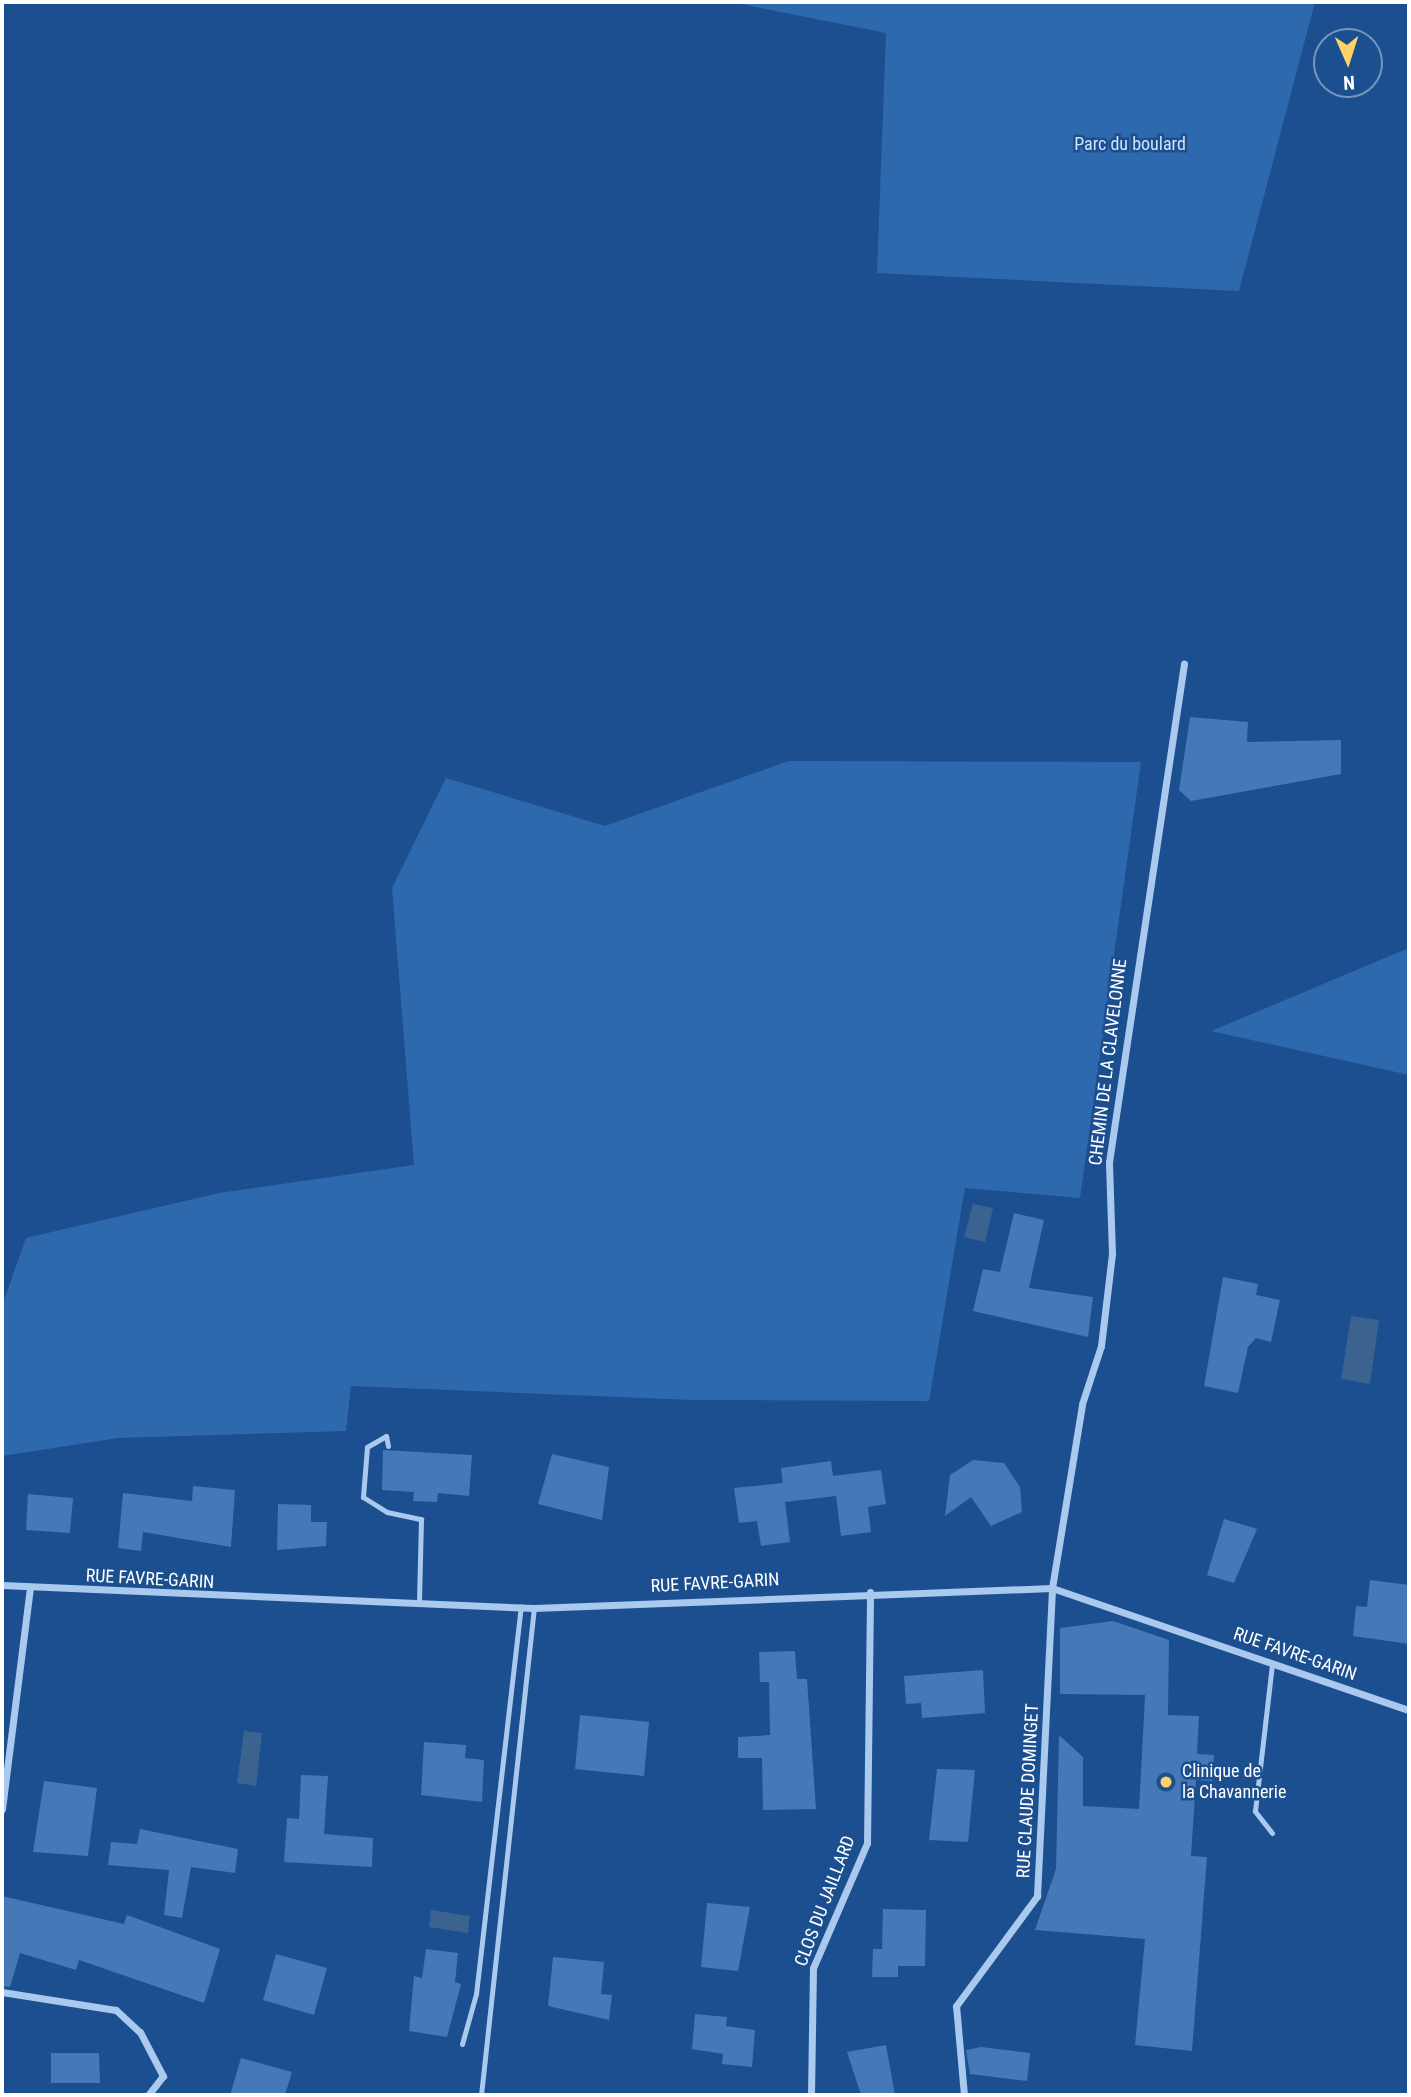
<!DOCTYPE html>
<style>
body{margin:0}
#map{position:relative;width:1411px;height:2097px;overflow:hidden;background:#1b4f8f;font-family:"Roboto Condensed",sans-serif}
div>[style]{position:absolute}
.green>*{inset:0;background:#2e69ad}
.water>*{inset:0;background:#3c6290}
.building>*{inset:0;background:#4478b7}
.lane>*{height:5px;margin:-2.5px;padding:0 2.5px;transform-origin:2.5px;border-radius:2.5px;background:#a9c9ee}
.street>*{height:7px;margin:-3.5px;padding:0 3.5px;transform-origin:3.5px;border-radius:3.5px;background:#a9c9ee}
.dots>*{width:19px;height:19px;translate:-50% -50%;box-sizing:border-box;border:4px solid #1b4f8f;border-radius:50%}
span{translate:-50% -50%;white-space:nowrap;text-align:center;line-height:1.15;-webkit-text-stroke:5px #1b4f8f;paint-order:stroke}
.park-label{font-size:18px;color:#cfe3fa}
.street-label{font-size:18px;color:#fff}
.poi-label{font-size:18px;color:#fff}
.left{translate:0 -50%;text-align:left}
.frame{position:absolute;inset:0;border:4px solid #fff;pointer-events:none}
.north{position:absolute;left:1313px;top:28px;width:70px;height:70px;box-sizing:border-box;background:#1b4f8f;border:2px solid #7695bc;border-radius:50%;rotate:177deg;font-size:19px;font-weight:700;line-height:28px;text-align:center;color:#fff}
.north::after{content:'';display:block;margin:auto;width:24px;height:32px;background:#ffd166;clip-path:polygon(50% 0,100% 100%,50% 72%,0 100%)}
</style>
<div id="map">
<div class="green">
<div style="clip-path:polygon(731px 2px,1315px 2px,1239px 291px,877px 273px,886px 33px)"></div>
<div style="clip-path:polygon(789px 761px,1141px 762px,1080px 1198px,965px 1188px,929px 1401px,692px 1400px,351px 1386px,346px 1431px,118px 1438px,2px 1456px,2px 1306px,26px 1238px,219px 1193px,414px 1165px,392px 888px,446px 778px,605px 826px)"></div>
<div style="clip-path:polygon(1409px 948px,1409px 1075px,1211px 1031px)"></div>
</div>
<div class="water">
<div style="clip-path:polygon(973px 1204px,993px 1208px,985px 1242px,964px 1237px)"></div>
<div style="clip-path:polygon(1351px 1316px,1379px 1320px,1370px 1384px,1341px 1379px)"></div>
<div style="clip-path:polygon(244px 1731px,262px 1733px,256px 1786px,237px 1783px)"></div>
<div style="clip-path:polygon(431px 1910px,470px 1916px,468px 1933px,429px 1927px)"></div>
</div>
<div class="building">
<div style="clip-path:polygon(1190px 717px,1248px 722px,1247px 742px,1341px 740px,1341px 774px,1191px 801px,1179px 790px)"></div>
<div style="clip-path:polygon(1014px 1213px,1044px 1220px,1029px 1288px,1093px 1297px,1088px 1337px,973px 1311px,983px 1269px,1000px 1272px)"></div>
<div style="clip-path:polygon(1223px 1277px,1258px 1284px,1256px 1295px,1280px 1300px,1271px 1342px,1256px 1338px,1248px 1347px,1238px 1393px,1204px 1386px)"></div>
<div style="clip-path:polygon(383px 1450px,472px 1455px,469px 1496px,438px 1493px,437px 1502px,413px 1501px,414px 1492px,382px 1490px)"></div>
<div style="clip-path:polygon(552px 1454px,609px 1467px,602px 1520px,538px 1504px)"></div>
<div style="clip-path:polygon(973px 1460px,1004px 1463px,1020px 1487px,1022px 1512px,991px 1526px,971px 1497px,945px 1516px,950px 1475px)"></div>
<div style="clip-path:polygon(831px 1461px,833px 1476px,881px 1470px,886px 1504px,868px 1507px,871px 1532px,841px 1536px,836px 1496px,785px 1502px,790px 1542px,761px 1546px,757px 1521px,739px 1523px,734px 1488px,783px 1483px,785px 1501px,781px 1468px)"></div>
<div style="clip-path:polygon(193px 1486px,235px 1490px,231px 1547px,143px 1532px,141px 1551px,118px 1548px,123px 1493px,192px 1501px)"></div>
<div style="clip-path:polygon(28px 1494px,73px 1498px,70px 1533px,26px 1530px)"></div>
<div style="clip-path:polygon(278px 1504px,311px 1505px,311px 1522px,327px 1522px,326px 1546px,277px 1550px)"></div>
<div style="clip-path:polygon(1224px 1519px,1257px 1529px,1234px 1583px,1207px 1575px)"></div>
<div style="clip-path:polygon(1370px 1580px,1409px 1585px,1409px 1644px,1353px 1636px,1356px 1606px,1367px 1607px)"></div>
<div style="clip-path:polygon(1113px 1621px,1169px 1640px,1168px 1715px,1199px 1716px,1197px 1754px,1214px 1755px,1212px 1781px,1196px 1780px,1191px 1856px,1207px 1857px,1192px 2051px,1135px 2045px,1145px 1939px,1035px 1930px,1056px 1869px,1059px 1735px,1083px 1757px,1083px 1806px,1139px 1809px,1145px 1695px,1060px 1694px,1060px 1628px)"></div>
<div style="clip-path:polygon(795px 1651px,797px 1679px,807px 1679px,816px 1809px,763px 1810px,762px 1758px,738px 1758px,738px 1737px,770px 1735px,769px 1682px,760px 1682px,759px 1652px)"></div>
<div style="clip-path:polygon(983px 1670px,985px 1713px,922px 1718px,921px 1703px,906px 1704px,904px 1676px)"></div>
<div style="clip-path:polygon(580px 1715px,649px 1722px,644px 1776px,575px 1769px)"></div>
<div style="clip-path:polygon(424px 1742px,466px 1745px,465px 1758px,484px 1760px,482px 1802px,421px 1795px)"></div>
<div style="clip-path:polygon(937px 1769px,975px 1770px,968px 1842px,929px 1840px)"></div>
<div style="clip-path:polygon(301px 1775px,328px 1776px,324px 1834px,373px 1838px,372px 1867px,284px 1862px,287px 1818px,299px 1819px)"></div>
<div style="clip-path:polygon(44px 1781px,97px 1788px,88px 1856px,33px 1852px)"></div>
<div style="clip-path:polygon(140px 1829px,238px 1849px,235px 1873px,191px 1867px,182px 1918px,164px 1915px,169px 1870px,108px 1865px,111px 1842px,137px 1844px)"></div>
<div style="clip-path:polygon(2px 1896px,124px 1924px,127px 1915px,220px 1949px,204px 2003px,79px 1960px,76px 1970px,20px 1953px,10px 1987px,2px 1986px)"></div>
<div style="clip-path:polygon(707px 1903px,750px 1907px,738px 1971px,701px 1967px)"></div>
<div style="clip-path:polygon(883px 1909px,926px 1910px,925px 1966px,898px 1966px,898px 1977px,872px 1977px,873px 1949px,882px 1949px)"></div>
<div style="clip-path:polygon(426px 1949px,458px 1953px,455px 1982px,461px 1984px,447px 2037px,409px 2031px,414px 1976px,422px 1978px)"></div>
<div style="clip-path:polygon(276px 1954px,327px 1968px,314px 2015px,263px 2000px)"></div>
<div style="clip-path:polygon(553px 1957px,604px 1962px,601px 1994px,612px 1995px,609px 2020px,548px 2006px)"></div>
<div style="clip-path:polygon(695px 2014px,727px 2017px,726px 2026px,755px 2030px,752px 2067px,722px 2064px,723px 2054px,692px 2049px)"></div>
<div style="clip-path:polygon(886px 2045px,895px 2095px,861px 2095px,847px 2052px)"></div>
<div style="clip-path:polygon(981px 2047px,1030px 2053px,1027px 2081px,970px 2074px,966px 2050px)"></div>
<div style="clip-path:polygon(51px 2053px,99px 2053px,100px 2083px,51px 2083px)"></div>
<div style="clip-path:polygon(241px 2058px,292px 2072px,285px 2095px,230px 2095px)"></div>
</div>
<div class="lane">
<div style="left:388px;top:1446px;width:10px;rotate:-101deg"></div>
<div style="left:386px;top:1436px;width:22px;rotate:150deg"></div>
<div style="left:367px;top:1447px;width:50px;rotate:94.6deg"></div>
<div style="left:363px;top:1497px;width:28px;rotate:32deg"></div>
<div style="left:387px;top:1512px;width:35px;rotate:12deg"></div>
<div style="left:421px;top:1519px;width:84px;rotate:91.4deg"></div>
<div style="left:1272px;top:1833px;width:28px;rotate:-128deg"></div>
<div style="left:1255px;top:1811px;width:149px;rotate:-83.4deg"></div>
<div style="left:462px;top:2044px;width:52px;rotate:-74.4deg"></div>
<div style="left:476px;top:1994px;width:390px;rotate:-83.4deg"></div>
<div style="left:481px;top:2095px;width:490px;rotate:-83.8deg"></div>
</div>
<div class="street">
<div style="left:2px;top:1585px;width:532px;rotate:2.48deg"></div>
<div style="left:534px;top:1608px;width:518px;rotate:-2.21deg"></div>
<div style="left:1052px;top:1588px;width:377px;rotate:18.9deg"></div>
<div style="left:2px;top:1809px;width:223px;rotate:-82.8deg"></div>
<div style="left:2px;top:1992px;width:115px;rotate:9deg"></div>
<div style="left:116px;top:2010px;width:33px;rotate:43deg"></div>
<div style="left:140px;top:2032px;width:50px;rotate:62.4deg"></div>
<div style="left:163px;top:2076px;width:24px;rotate:128deg"></div>
<div style="left:811px;top:2095px;width:127px;rotate:-89.1deg"></div>
<div style="left:813px;top:1968px;width:136px;rotate:-66.6deg"></div>
<div style="left:867px;top:1843px;width:251px;rotate:-89.3deg"></div>
<div style="left:964px;top:2095px;width:89px;rotate:-95.1deg"></div>
<div style="left:956px;top:2006px;width:137px;rotate:-53.6deg"></div>
<div style="left:1037px;top:1896px;width:308px;rotate:-87.2deg"></div>
<div style="left:1052px;top:1588px;width:186px;rotate:-80.7deg"></div>
<div style="left:1082px;top:1404px;width:61px;rotate:-71.9deg"></div>
<div style="left:1101px;top:1346px;width:93px;rotate:-83.2deg"></div>
<div style="left:1112px;top:1254px;width:92px;rotate:-91.9deg"></div>
<div style="left:1109px;top:1162px;width:504px;rotate:-81.44deg"></div>
</div>
<div class="dots">
<div style="left:1166px;top:1782px;background:#ffd166"></div>
</div>
<div class="park-label">
<span style="left:1130px;top:144px">Parc du boulard</span>
</div>
<div class="street-label">
<span style="left:1108px;top:1062px;rotate:-83deg">CHEMIN DE LA CLAVELONNE</span>
<span style="left:150px;top:1579px;rotate:3deg">RUE FAVRE-GARIN</span>
<span style="left:715px;top:1583px;rotate:-3deg">RUE FAVRE-GARIN</span>
<span style="left:1295px;top:1654px;rotate:19deg">RUE FAVRE-GARIN</span>
<span style="left:1028px;top:1791px;rotate:-87deg">RUE CLAUDE DOMINGET</span>
<span style="left:825px;top:1901px;rotate:-69deg">CLOS DU JAILLARD</span>
</div>
<div class="poi-label">
<span class="left" style="left:1182px;top:1782px">Clinique de<br>la Chavannerie</span>
</div>
<div class="frame"></div>
<div class="north">N</div>
</div>
